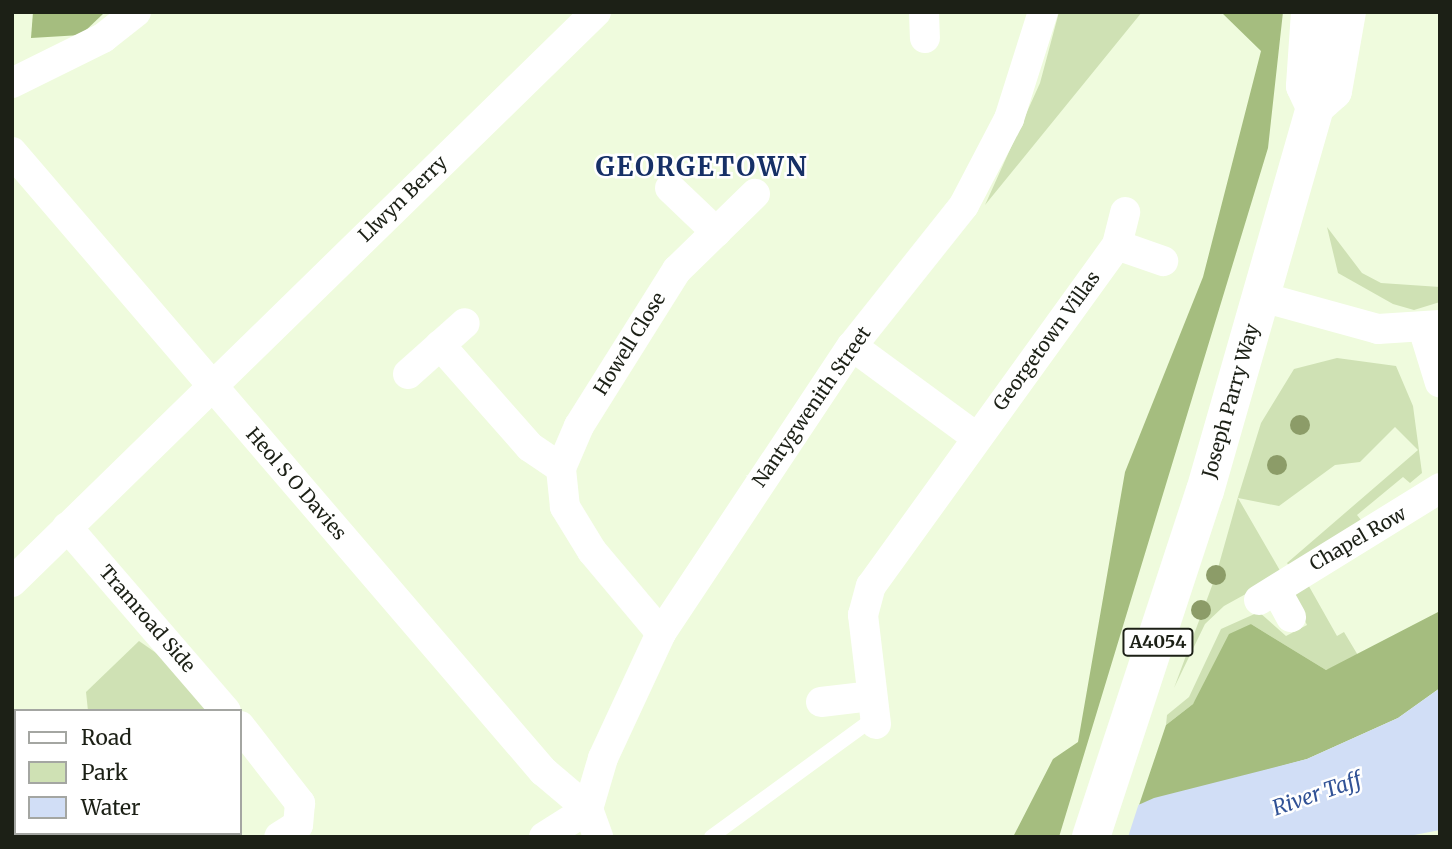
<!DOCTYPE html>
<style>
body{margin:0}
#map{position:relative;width:1452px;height:849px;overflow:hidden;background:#effbdd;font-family:Merriweather,serif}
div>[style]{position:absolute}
.green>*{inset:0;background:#cfe1b4}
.forest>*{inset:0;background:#a5bd7f}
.water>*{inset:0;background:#d1def6}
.pier>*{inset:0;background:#effbdd}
.service>*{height:14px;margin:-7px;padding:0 7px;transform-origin:7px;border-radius:7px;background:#fff}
.minor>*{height:30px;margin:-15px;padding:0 15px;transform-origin:15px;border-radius:15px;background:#fff}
.primary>*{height:38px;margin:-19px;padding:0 19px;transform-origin:19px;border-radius:19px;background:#fff}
.trees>*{width:20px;height:20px;margin:-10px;border-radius:50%;background:#8c9c68}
span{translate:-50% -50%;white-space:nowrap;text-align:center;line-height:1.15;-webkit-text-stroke:5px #fff;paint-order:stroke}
.shield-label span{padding:2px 5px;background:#fff;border:2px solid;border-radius:5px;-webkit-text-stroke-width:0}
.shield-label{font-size:18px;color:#1c2016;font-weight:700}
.street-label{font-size:19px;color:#1c2016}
.water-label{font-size:21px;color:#315296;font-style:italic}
.district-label{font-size:26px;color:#163066;font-weight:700;letter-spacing:2px}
.frame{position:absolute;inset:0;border:14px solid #1c2016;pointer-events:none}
.legend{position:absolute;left:14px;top:709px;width:228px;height:126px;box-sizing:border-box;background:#fff;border:2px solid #a4a6a2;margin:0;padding:9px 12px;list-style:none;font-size:21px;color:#1c2016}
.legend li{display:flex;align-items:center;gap:14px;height:35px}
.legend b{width:35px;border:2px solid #a4a6a2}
</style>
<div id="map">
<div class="green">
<div style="clip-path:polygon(1059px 12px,1142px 12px,985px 205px,1040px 83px)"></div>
<div style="clip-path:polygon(1327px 227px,1362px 273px,1381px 283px,1440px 287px,1440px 302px,1414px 310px,1393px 304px,1338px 273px)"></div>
<div style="clip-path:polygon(1337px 358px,1396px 366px,1413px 406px,1422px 473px,1410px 483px,1403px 477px,1357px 515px,1365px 525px,1291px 569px,1287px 563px,1418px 450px,1395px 427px,1360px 462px,1335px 465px,1279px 506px,1238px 498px,1282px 574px,1224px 606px,1205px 624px,1174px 688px,1216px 575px,1238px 497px,1261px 423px,1294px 369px)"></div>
<div style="clip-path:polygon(1306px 581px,1337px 636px,1344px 632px,1359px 657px,1326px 670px,1251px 624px,1193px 704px,1166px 725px,1167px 715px,1189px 697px,1221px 629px,1259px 612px,1286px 636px,1307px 625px,1290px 590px)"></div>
<div style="clip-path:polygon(139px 641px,162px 657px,209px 711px,88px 711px,86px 692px)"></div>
</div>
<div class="forest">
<div style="clip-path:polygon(33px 12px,105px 12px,81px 35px,31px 38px)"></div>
<div style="clip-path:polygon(1221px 12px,1283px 12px,1268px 148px,1059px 837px,1013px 837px,1053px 759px,1078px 742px,1125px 472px,1203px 277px,1261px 51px)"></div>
<div style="clip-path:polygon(1440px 611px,1440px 688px,1398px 718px,1307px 759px,1139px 805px,1166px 725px,1193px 704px,1229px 634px,1251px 624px,1326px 670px)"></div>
</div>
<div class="water">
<div style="clip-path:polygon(1440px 688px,1440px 830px,1404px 837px,1066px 837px,1154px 798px,1307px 759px,1398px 718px)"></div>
</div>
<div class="pier">
<div style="clip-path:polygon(1140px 800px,1128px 837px,1063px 837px,1065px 834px)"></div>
</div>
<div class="service">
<div style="left:711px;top:837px;width:202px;rotate:-36.1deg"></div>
</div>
<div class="minor">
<div style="left:924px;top:12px;width:26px;rotate:88deg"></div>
<div style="left:12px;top:83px;width:102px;rotate:-26.3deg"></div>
<div style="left:103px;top:38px;width:42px;rotate:-38.2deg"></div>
<div style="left:12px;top:152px;width:816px;rotate:49.38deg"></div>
<div style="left:543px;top:771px;width:59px;rotate:40.2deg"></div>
<div style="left:670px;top:188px;width:64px;rotate:43.7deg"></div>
<div style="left:1117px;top:245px;width:49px;rotate:19.2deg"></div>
<div style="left:1262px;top:297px;width:120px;rotate:15.4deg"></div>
<div style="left:1378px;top:329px;width:62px;rotate:-3.7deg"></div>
<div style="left:1424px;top:331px;width:54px;rotate:72.9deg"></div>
<div style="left:440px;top:345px;width:136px;rotate:48.6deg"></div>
<div style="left:530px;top:447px;width:37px;rotate:34deg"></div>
<div style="left:852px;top:346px;width:154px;rotate:36.3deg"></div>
<div style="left:408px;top:374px;width:76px;rotate:-41.8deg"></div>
<div style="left:67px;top:527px;width:243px;rotate:49.2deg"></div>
<div style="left:12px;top:582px;width:816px;rotate:-44.3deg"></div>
<div style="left:1276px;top:590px;width:31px;rotate:61deg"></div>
<div style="left:1259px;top:600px;width:213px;rotate:-31.7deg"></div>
<div style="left:661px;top:633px;width:107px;rotate:-130.1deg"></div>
<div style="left:592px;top:551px;width:52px;rotate:-121.5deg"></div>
<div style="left:565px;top:507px;width:39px;rotate:-96deg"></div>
<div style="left:561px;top:468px;width:46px;rotate:-66.8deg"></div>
<div style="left:579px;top:426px;width:184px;rotate:-57.9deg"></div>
<div style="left:677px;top:270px;width:109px;rotate:-44.3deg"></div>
<div style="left:821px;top:702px;width:50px;rotate:-6.8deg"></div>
<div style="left:876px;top:724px;width:110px;rotate:-96.8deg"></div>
<div style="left:863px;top:615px;width:30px;rotate:-75deg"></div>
<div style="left:871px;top:586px;width:420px;rotate:-54.2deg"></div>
<div style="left:1117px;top:245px;width:34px;rotate:-76deg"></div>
<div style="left:240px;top:726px;width:98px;rotate:52.1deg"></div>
<div style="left:300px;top:803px;width:22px;rotate:95deg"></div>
<div style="left:298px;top:825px;width:22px;rotate:148deg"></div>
<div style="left:588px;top:809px;width:53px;rotate:-73.6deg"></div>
<div style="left:603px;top:758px;width:138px;rotate:-65.1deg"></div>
<div style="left:661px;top:633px;width:345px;rotate:-56.4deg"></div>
<div style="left:852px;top:346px;width:180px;rotate:-51.5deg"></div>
<div style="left:964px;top:205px;width:97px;rotate:-62.4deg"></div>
<div style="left:1009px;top:119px;width:112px;rotate:-72.4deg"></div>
<div style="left:588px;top:809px;width:30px;rotate:70deg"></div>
<div style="left:544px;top:837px;width:52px;rotate:-32.5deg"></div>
</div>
<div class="primary">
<div style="left:1310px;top:12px;width:74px;rotate:93.9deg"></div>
<div style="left:1305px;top:86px;width:23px;rotate:65deg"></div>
<div style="left:1091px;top:837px;width:364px;rotate:-71.8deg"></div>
<div style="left:1205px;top:491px;width:399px;rotate:-74deg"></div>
<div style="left:1315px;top:107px;width:24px;rotate:-42deg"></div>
<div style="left:1333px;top:91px;width:80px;rotate:-80deg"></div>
</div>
<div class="trees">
<div style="left:1300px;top:425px"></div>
<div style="left:1277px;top:465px"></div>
<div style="left:1216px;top:575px"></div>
<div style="left:1201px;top:610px"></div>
</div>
<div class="shield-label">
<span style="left:1158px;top:642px">A4054</span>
</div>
<div class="street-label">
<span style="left:403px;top:199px;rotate:-44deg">Llwyn Berry</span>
<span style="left:1047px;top:341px;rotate:-54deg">Georgetown Villas</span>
<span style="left:630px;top:344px;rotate:-58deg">Howell Close</span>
<span style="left:1231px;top:401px;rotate:-74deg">Joseph Parry Way</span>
<span style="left:812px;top:407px;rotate:-55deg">Nantygwenith Street</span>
<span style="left:296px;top:484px;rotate:49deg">Heol S O Davies</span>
<span style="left:1358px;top:539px;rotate:-30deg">Chapel Row</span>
<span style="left:147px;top:619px;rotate:49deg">Tramroad Side</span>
</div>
<div class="water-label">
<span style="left:1317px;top:794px;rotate:-19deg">River Taff</span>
</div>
<div class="district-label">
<span style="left:702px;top:167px">GEORGETOWN</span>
</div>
<div class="frame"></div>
<ul class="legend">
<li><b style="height:9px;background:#fff"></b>Road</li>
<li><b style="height:19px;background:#cfe1b4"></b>Park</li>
<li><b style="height:19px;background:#d1def6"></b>Water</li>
</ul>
</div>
